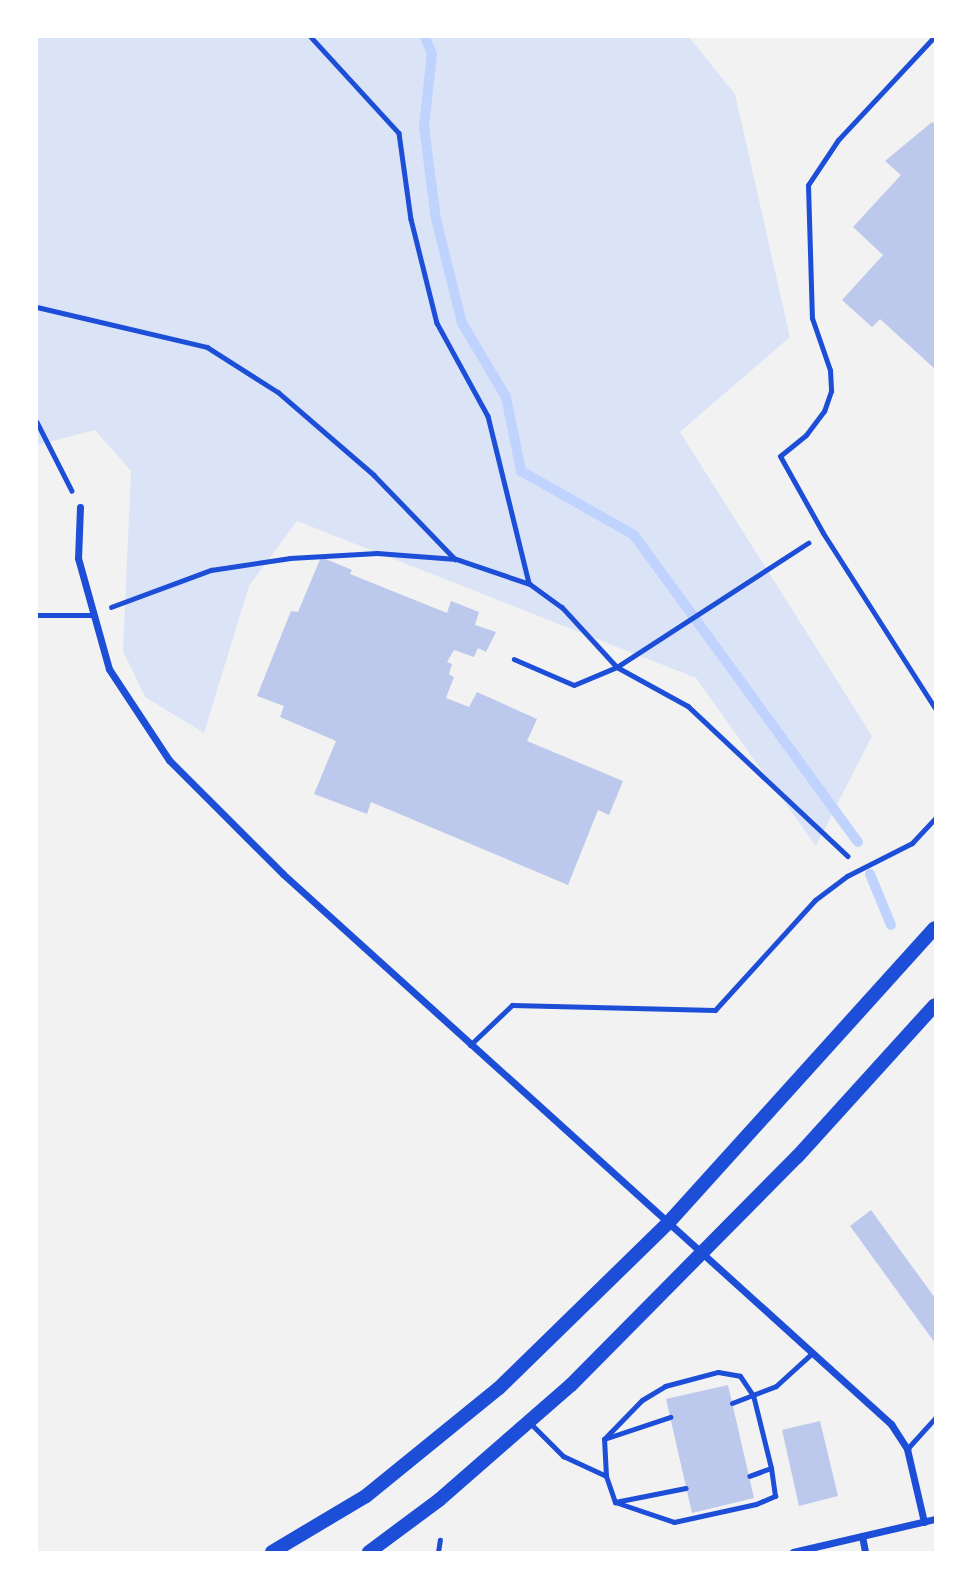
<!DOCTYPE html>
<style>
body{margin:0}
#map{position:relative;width:972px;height:1589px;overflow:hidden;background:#f2f2f2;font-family:"Titillium Web",sans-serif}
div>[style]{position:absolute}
.green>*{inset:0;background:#dbe4f7}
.stream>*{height:10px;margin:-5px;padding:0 5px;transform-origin:5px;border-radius:5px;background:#bfd3fe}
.building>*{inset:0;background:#bdc9ec}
.path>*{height:4.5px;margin:-2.25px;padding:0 2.25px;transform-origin:2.25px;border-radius:2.25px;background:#1d4ed8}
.service>*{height:5px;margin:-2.5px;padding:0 2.5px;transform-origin:2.5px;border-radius:2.5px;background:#1d4ed8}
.minor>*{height:7px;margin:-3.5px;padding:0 3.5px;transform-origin:3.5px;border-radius:3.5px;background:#1d4ed8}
.secondary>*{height:14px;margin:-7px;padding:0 7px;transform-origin:7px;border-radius:7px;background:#1d4ed8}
span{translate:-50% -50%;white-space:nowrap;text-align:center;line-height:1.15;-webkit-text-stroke:6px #fff;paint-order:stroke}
.frame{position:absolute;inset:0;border:38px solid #fff;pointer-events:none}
</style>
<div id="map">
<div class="green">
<div style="clip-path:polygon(37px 37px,689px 37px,735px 94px,790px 337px,680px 432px,872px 736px,816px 846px,696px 678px,297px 521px,249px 586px,204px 733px,145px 697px,123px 651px,131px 471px,95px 430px,37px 445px)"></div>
</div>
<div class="stream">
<div style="left:425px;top:37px;width:18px;rotate:68deg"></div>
<div style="left:432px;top:54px;width:73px;rotate:96.3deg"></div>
<div style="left:424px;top:127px;width:93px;rotate:82.6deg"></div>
<div style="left:436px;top:219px;width:107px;rotate:76deg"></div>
<div style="left:462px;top:323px;width:86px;rotate:59.3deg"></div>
<div style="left:506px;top:397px;width:76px;rotate:78.5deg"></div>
<div style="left:521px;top:471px;width:130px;rotate:29.5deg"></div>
<div style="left:634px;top:535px;width:380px;rotate:53.9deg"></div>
<div style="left:870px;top:874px;width:55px;rotate:67.6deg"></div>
</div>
<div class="building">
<div style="clip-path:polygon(932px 122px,935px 125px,935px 369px,880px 319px,872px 327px,842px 300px,883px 255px,853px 227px,901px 175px,885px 161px)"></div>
<div style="clip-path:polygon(321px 557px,352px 570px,350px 574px,447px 613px,451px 601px,479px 612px,475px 625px,496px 632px,486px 652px,478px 648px,474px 657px,454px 650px,447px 662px,452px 664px,449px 674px,454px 677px,446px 698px,469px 707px,477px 692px,537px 719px,527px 741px,623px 781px,609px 815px,598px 810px,568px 885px,371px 802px,367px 814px,314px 794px,336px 741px,280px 717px,284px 706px,257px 696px,291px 611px,298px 612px)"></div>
<div style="clip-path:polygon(871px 1210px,935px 1298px,935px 1343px,850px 1226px)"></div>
<div style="clip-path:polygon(728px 1385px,754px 1498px,692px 1513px,666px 1399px)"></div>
<div style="clip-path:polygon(820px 1421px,838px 1496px,799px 1506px,782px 1430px)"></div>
</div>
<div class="path">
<div style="left:311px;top:37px;width:130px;rotate:47.5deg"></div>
<div style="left:399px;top:133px;width:87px;rotate:82.1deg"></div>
<div style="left:411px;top:219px;width:107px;rotate:76deg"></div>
<div style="left:437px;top:323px;width:106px;rotate:61.3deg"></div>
<div style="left:488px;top:416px;width:172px;rotate:76.2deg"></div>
<div style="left:37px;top:307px;width:175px;rotate:13.2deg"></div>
<div style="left:207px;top:347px;width:84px;rotate:32.4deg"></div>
<div style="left:278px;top:392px;width:127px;rotate:40.8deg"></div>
<div style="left:374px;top:475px;width:117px;rotate:46deg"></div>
<div style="left:37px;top:422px;width:77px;rotate:63.1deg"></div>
<div style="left:111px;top:607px;width:107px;rotate:-20.3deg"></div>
<div style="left:211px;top:570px;width:80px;rotate:-8.6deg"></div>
<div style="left:290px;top:558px;width:87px;rotate:-3.3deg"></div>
<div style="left:377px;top:553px;width:79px;rotate:4.3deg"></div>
<div style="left:456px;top:559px;width:78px;rotate:18.7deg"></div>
<div style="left:530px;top:584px;width:39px;rotate:36deg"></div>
<div style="left:562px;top:607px;width:81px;rotate:47.5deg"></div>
<div style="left:617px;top:667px;width:81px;rotate:28.8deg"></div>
<div style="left:688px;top:706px;width:219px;rotate:43.2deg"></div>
<div style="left:514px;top:659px;width:65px;rotate:23.4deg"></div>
<div style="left:574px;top:685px;width:47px;rotate:-22.7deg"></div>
<div style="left:617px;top:667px;width:228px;rotate:-33deg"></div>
<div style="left:438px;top:1552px;width:12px;rotate:-81deg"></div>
</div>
<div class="service">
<div style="left:934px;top:37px;width:141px;rotate:133deg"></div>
<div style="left:838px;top:140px;width:54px;rotate:123.7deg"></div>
<div style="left:808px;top:185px;width:133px;rotate:88.3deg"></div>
<div style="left:812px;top:318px;width:55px;rotate:70.9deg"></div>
<div style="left:830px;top:370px;width:21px;rotate:87deg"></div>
<div style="left:831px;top:391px;width:21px;rotate:109deg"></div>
<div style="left:824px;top:411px;width:30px;rotate:127deg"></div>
<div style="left:806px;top:435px;width:33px;rotate:141deg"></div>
<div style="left:780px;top:456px;width:88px;rotate:60.8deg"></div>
<div style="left:823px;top:533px;width:208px;rotate:57.4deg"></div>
<div style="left:37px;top:615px;width:54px"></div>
<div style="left:470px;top:1045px;width:58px;rotate:-43.6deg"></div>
<div style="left:512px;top:1005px;width:203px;rotate:1.4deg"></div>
<div style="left:715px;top:1010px;width:149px;rotate:-47.7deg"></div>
<div style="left:815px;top:900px;width:40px;rotate:-37deg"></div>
<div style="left:847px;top:876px;width:73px;rotate:-26.9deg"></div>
<div style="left:912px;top:843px;width:34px;rotate:-47deg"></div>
<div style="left:732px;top:1403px;width:47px;rotate:-21.1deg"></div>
<div style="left:776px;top:1386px;width:47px;rotate:-42.4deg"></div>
<div style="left:530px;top:1423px;width:47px;rotate:45deg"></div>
<div style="left:563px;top:1456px;width:47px;rotate:24.9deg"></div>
<div style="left:606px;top:1476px;width:37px;rotate:-93deg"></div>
<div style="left:604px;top:1439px;width:70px;rotate:-18.4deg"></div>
<div style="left:604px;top:1439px;width:54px;rotate:-45.7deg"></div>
<div style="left:642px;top:1400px;width:27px;rotate:-31deg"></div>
<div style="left:665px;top:1386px;width:55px;rotate:-14.8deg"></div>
<div style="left:718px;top:1372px;width:22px;rotate:10deg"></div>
<div style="left:740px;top:1376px;width:23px;rotate:56deg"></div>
<div style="left:753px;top:1395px;width:75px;rotate:76.1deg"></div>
<div style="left:771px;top:1468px;width:23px;rotate:160deg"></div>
<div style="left:907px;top:1449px;width:42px;rotate:-47.9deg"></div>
<div style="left:606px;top:1476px;width:28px;rotate:71deg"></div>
<div style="left:615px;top:1502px;width:72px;rotate:-11.2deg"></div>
<div style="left:615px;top:1502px;width:62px;rotate:18.7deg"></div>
<div style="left:674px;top:1522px;width:84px;rotate:-12.4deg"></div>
<div style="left:756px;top:1504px;width:21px;rotate:-23deg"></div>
<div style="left:775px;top:1496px;width:28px;rotate:-98deg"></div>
</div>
<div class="minor">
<div style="left:80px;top:507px;width:51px;rotate:92.2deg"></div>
<div style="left:78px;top:558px;width:115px;rotate:74.4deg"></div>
<div style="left:109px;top:669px;width:109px;rotate:56.6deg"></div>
<div style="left:169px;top:760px;width:161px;rotate:45deg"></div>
<div style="left:283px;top:874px;width:820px;rotate:42.13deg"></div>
<div style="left:891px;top:1424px;width:30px;rotate:57deg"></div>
<div style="left:907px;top:1449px;width:75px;rotate:76.9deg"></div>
<div style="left:862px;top:1536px;width:16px;rotate:79deg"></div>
<div style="left:793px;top:1552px;width:146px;rotate:-13.1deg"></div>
</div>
<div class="secondary">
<div style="left:272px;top:1552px;width:109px;rotate:-30.8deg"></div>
<div style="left:366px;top:1496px;width:171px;rotate:-39.1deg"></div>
<div style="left:499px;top:1388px;width:238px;rotate:-44.3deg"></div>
<div style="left:669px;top:1222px;width:396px;rotate:-47.9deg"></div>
<div style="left:369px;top:1552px;width:87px;rotate:-36.6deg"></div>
<div style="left:439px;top:1500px;width:175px;rotate:-41.1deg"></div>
<div style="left:571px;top:1385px;width:321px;rotate:-45.3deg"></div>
<div style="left:797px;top:1157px;width:205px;rotate:-47.8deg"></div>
</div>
<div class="frame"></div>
</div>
